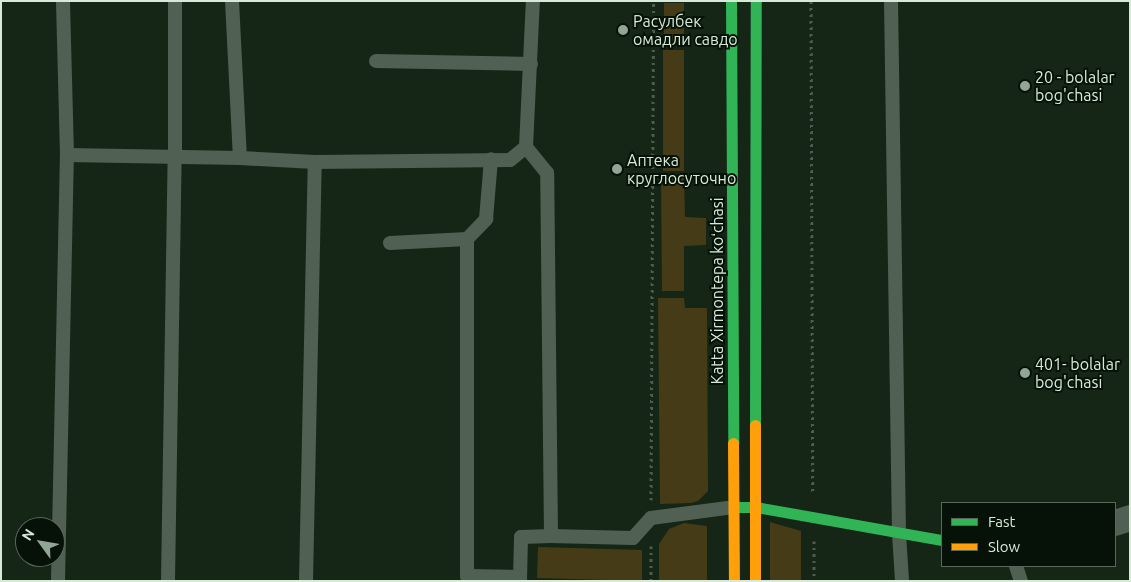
<!DOCTYPE html>
<meta charset="utf-8">
<style>
body{margin:0}
#map{position:relative;width:1131px;height:582px;overflow:hidden;background:#152617;font-family:Ubuntu,sans-serif}
div>[style]{position:absolute}
.green>*{inset:0;background:#463b17}
.path>*{height:3px;margin-top:-1.5px;transform-origin:0;background:repeating-linear-gradient(90deg,#505c51 0 2.5px,transparent 0 6.5px)}
.lane>*{height:14px;margin:-7px;padding:0 7px;transform-origin:7px;border-radius:7px;background:#506052}
.street>*{height:26px;margin:-13px;padding:0 13px;transform-origin:13px;border-radius:13px;background:#506052}
.fast>*{height:11px;margin:-5.5px;padding:0 5.5px;transform-origin:5.5px;border-radius:5.5px;background:#30b455}
.slow>*{height:11px;margin:-5.5px;padding:0 5.5px;transform-origin:5.5px;border-radius:5.5px;background:#ff9f0a}
.dots>*{width:14px;height:14px;translate:-50% -50%;box-sizing:border-box;border:2px solid #061207;border-radius:50%}
span{translate:-50% -50%;white-space:nowrap;text-align:center;line-height:1.15;-webkit-text-stroke:4px #061207;paint-order:stroke}
.poi-label{font-size:16px;color:#d7ead8}
.left{translate:0 -50%;text-align:left}
.street-label{font-size:16px;color:#d7ead8}
.frame{position:absolute;inset:0;border:2px solid #d7ead8;pointer-events:none}
.legend{position:absolute;left:941px;top:502px;width:175px;height:65px;box-sizing:border-box;background:#061207;border:1px solid #5a685b;margin:0;padding:6px 9px;list-style:none;font-size:15px;color:#d7ead8}
.legend li{display:flex;align-items:center;gap:10px;height:25px}
.legend b{width:25px;border:1px solid #5a685b}
.north{position:absolute;left:15px;top:517px;width:50px;height:50px;box-sizing:border-box;background:#061207;border:1px solid #5a685b;border-radius:50%;rotate:302deg;font-size:14px;font-weight:700;line-height:20px;text-align:center;color:#d7ead8}
.north::after{content:'';display:block;margin:auto;width:18px;height:22px;background:#93a594;clip-path:polygon(50% 0,100% 100%,50% 72%,0 100%)}
</style>
<div id="map">
<div class="green">
<div style="clip-path:polygon(664px 3px,684px 3px,684px 41px,664px 42px)"></div>
<div style="clip-path:polygon(663px 50px,684px 50px,684px 171px,663px 171px)"></div>
<div style="clip-path:polygon(661px 178px,684px 178px,685px 217px,706px 218px,706px 245px,684px 246px,684px 291px,662px 291px)"></div>
<div style="clip-path:polygon(658px 298px,684px 298px,685px 308px,707px 308px,708px 491px,698px 501px,691px 503px,660px 504px)"></div>
<div style="clip-path:polygon(770px 522px,801px 531px,801px 581px,770px 581px)"></div>
<div style="clip-path:polygon(684px 523px,707px 526px,707px 581px,659px 581px,659px 544px,669px 529px)"></div>
<div style="clip-path:polygon(538px 547px,642px 550px,642px 581px,537px 578px)"></div>
</div>
<div class="path">
<div style="left:811px;top:1px;width:492px;rotate:89.8deg"></div>
<div style="left:651px;top:500px;width:499px;rotate:-89.7deg"></div>
<div style="left:814px;top:541px;width:40px;rotate:90deg"></div>
<div style="left:651px;top:546px;width:35px;rotate:90deg"></div>
</div>
<div class="lane">
<div style="left:232px;top:1px;width:157px;rotate:87.1deg"></div>
<div style="left:891px;top:1px;width:533px;rotate:89.14deg"></div>
<div style="left:899px;top:534px;width:47px;rotate:86.3deg"></div>
<div style="left:376px;top:61px;width:155px;rotate:1.1deg"></div>
<div style="left:67px;top:155px;width:173px;rotate:1deg"></div>
<div style="left:240px;top:158px;width:75px;rotate:3.1deg"></div>
<div style="left:315px;top:162px;width:195px;rotate:-0.6deg"></div>
<div style="left:510px;top:160px;width:21px;rotate:-39deg"></div>
<div style="left:467px;top:239px;width:337px;rotate:90deg"></div>
<div style="left:467px;top:576px;width:53px;rotate:1.1deg"></div>
<div style="left:390px;top:243px;width:77px;rotate:-3deg"></div>
<div style="left:467px;top:239px;width:28px;rotate:-46deg"></div>
<div style="left:486px;top:219px;width:60px;rotate:-85.2deg"></div>
<div style="left:551px;top:536px;width:82px;rotate:1.4deg"></div>
<div style="left:633px;top:538px;width:27px;rotate:-48deg"></div>
<div style="left:651px;top:518px;width:85px;rotate:-7.5deg"></div>
<div style="left:1016px;top:566px;width:16px;rotate:72deg"></div>
<div style="left:58px;top:581px;width:426px;rotate:-88.8deg"></div>
<div style="left:67px;top:155px;width:154px;rotate:-91.5deg"></div>
<div style="left:168px;top:581px;width:424px;rotate:-89.1deg"></div>
<div style="left:175px;top:157px;width:156px;rotate:-90deg"></div>
<div style="left:306px;top:581px;width:419px;rotate:-88.8deg"></div>
<div style="left:520px;top:581px;width:44px;rotate:-88.7deg"></div>
<div style="left:521px;top:537px;width:30px;rotate:-2deg"></div>
<div style="left:551px;top:536px;width:363px;rotate:-90.6deg"></div>
<div style="left:547px;top:173px;width:33px;rotate:-129deg"></div>
<div style="left:526px;top:147px;width:146px;rotate:-87.3deg"></div>
</div>
<div class="street">
<div style="left:1115px;top:523px;width:16px;rotate:-18deg"></div>
</div>
<div class="fast">
<div style="left:731px;top:1px;width:442px;rotate:89.7deg"></div>
<div style="left:755px;top:425px;width:424px;rotate:-89.9deg"></div>
<div style="left:739px;top:507px;width:17px"></div>
<div style="left:756px;top:507px;width:189px;rotate:10.1deg"></div>
</div>
<div class="slow">
<div style="left:733px;top:443px;width:138px;rotate:89.6deg"></div>
<div style="left:755px;top:581px;width:156px;rotate:-90deg"></div>
</div>
<div class="dots">
<div style="left:623px;top:30px;background:#93a594"></div>
<div style="left:1025px;top:86px;background:#93a594"></div>
<div style="left:617px;top:169px;background:#93a594"></div>
<div style="left:1025px;top:373px;background:#93a594"></div>
</div>
<div class="poi-label">
<span class="left" style="left:633px;top:30px">Расулбек<br>омадли савдо</span>
<span class="left" style="left:1035px;top:86px">20 - bolalar<br>bog'chasi</span>
<span class="left" style="left:627px;top:169px">Аптека<br>круглосуточно</span>
<span class="left" style="left:1035px;top:373px">401- bolalar<br>bog'chasi</span>
</div>
<div class="street-label">
<span style="left:717px;top:291px;rotate:-90deg">Katta Xirmontepa koʻchasi</span>
</div>
<div class="frame"></div>
<ul class="legend">
<li><b style="height:6px;background:#30b455"></b>Fast</li>
<li><b style="height:6px;background:#ff9f0a"></b>Slow</li>
</ul>
<div class="north">N</div>
</div>
